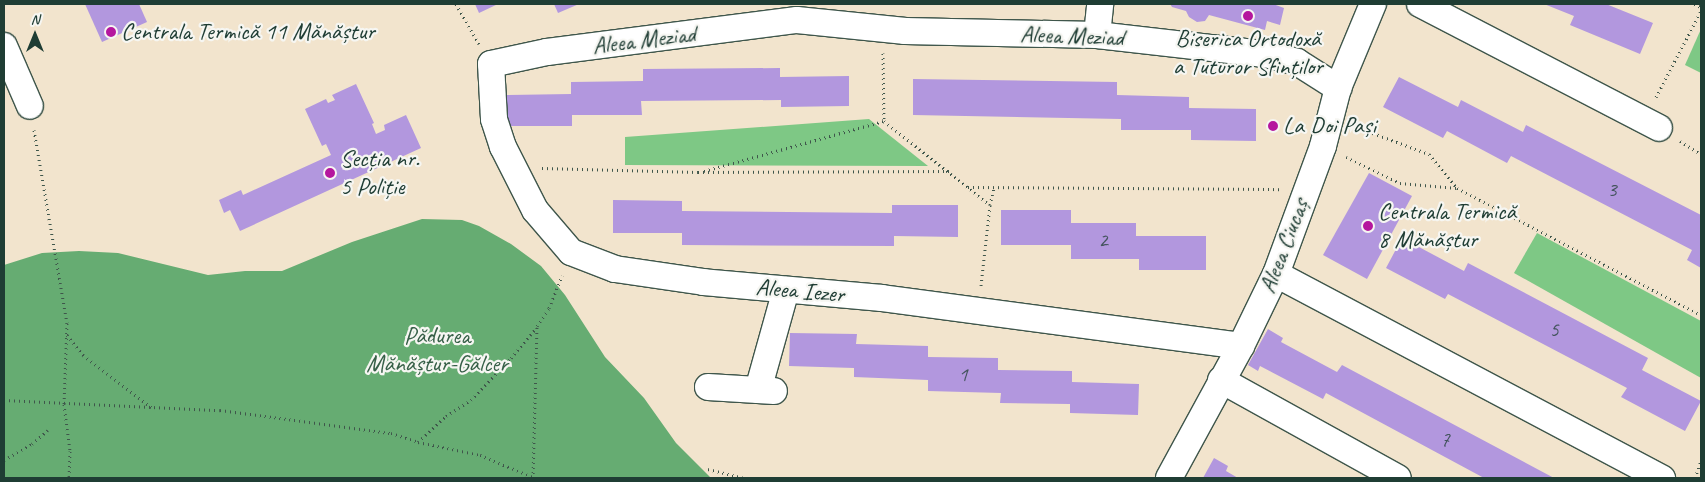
<!DOCTYPE html>
<meta charset="utf-8">
<style>
body{margin:0}
#map{position:relative;width:1705px;height:482px;overflow:hidden;background:#f2e4cd;font-family:Caveat,sans-serif}
div>[style]{position:absolute}
.green>*{inset:0;background:#7ec885}
.forest>*{inset:0;background:#66ac72}
.building>*{inset:0;background:#b297de}
.path>*{height:3px;margin-top:-1.5px;transform-origin:0;background:repeating-linear-gradient(90deg,#3f564b 0 1px,transparent 0 5px)}
.roads{filter:drop-shadow(1px 0 #3f564b) drop-shadow(-1px 0 #3f564b) drop-shadow(0 1px #3f564b) drop-shadow(0 -1px #3f564b)}
.minor>*{height:26px;margin:-13px;padding:0 13px;transform-origin:13px;border-radius:13px;background:#fff}
.dots>*{width:14px;height:14px;translate:-50% -50%;box-sizing:border-box;border:2px solid #f6f6f2;border-radius:50%}
span{translate:-50% -50%;white-space:nowrap;text-align:center;line-height:1.15;-webkit-text-stroke:4.5px #f6f6f2;paint-order:stroke}
.number-label{font-size:21px;color:#44545e}
.number-label span{-webkit-text-stroke-width:0}
.poi-label{font-size:24px;color:#1f3d34}
.left{translate:0 -50%;text-align:left}
.street-label{font-size:24px;color:#1f3d34}
.park-label{font-size:24px;color:#376048}
.frame{position:absolute;inset:0;border:5px solid #1f3d34;pointer-events:none}
.north{position:absolute;left:10px;top:10px;width:50px;height:50px;-webkit-text-stroke:4px #f6f6f2;paint-order:stroke;rotate:0deg;font-size:14px;font-weight:700;line-height:20px;text-align:center;color:#1f3d34}
.north::after{content:'';display:block;margin:auto;width:18px;height:22px;background:#1f3d34;clip-path:polygon(50% 0,100% 100%,50% 72%,0 100%)}
</style>
<div id="map">
<div class="green">
<div style="clip-path:polygon(1701px 29px,1701px 73px,1685px 65px)"></div>
<div style="clip-path:polygon(869px 119px,928px 166px,625px 165px,625px 137px)"></div>
<div style="clip-path:polygon(1537px 233px,1701px 321px,1701px 378px,1514px 273px)"></div>
</div>
<div class="forest">
<div style="clip-path:polygon(422px 219px,462px 220px,479px 226px,511px 244px,541px 266px,565px 295px,605px 357px,644px 398px,676px 443px,711px 478px,4px 478px,4px 265px,42px 253px,79px 251px,118px 253px,208px 275px,245px 271px,282px 271px,352px 242px)"></div>
</div>
<div class="building">
<div style="clip-path:polygon(85px 4px,139px 4px,147px 22px,102px 42px)"></div>
<div style="clip-path:polygon(475px 4px,498px 4px,479px 13px)"></div>
<div style="clip-path:polygon(554px 4px,579px 4px,558px 13px)"></div>
<div style="clip-path:polygon(1170px 4px,1273px 4px,1284px 8px,1280px 25px,1267px 21px,1265px 30px,1209px 15px,1205px 21px,1197px 22px,1189px 17px,1186px 11px,1172px 7px)"></div>
<div style="clip-path:polygon(1544px 4px,1606px 4px,1653px 23px,1640px 54px,1570px 25px,1574px 16px)"></div>
<div style="clip-path:polygon(780px 68px,780px 77px,849px 76px,849px 106px,781px 107px,781px 100px,641px 101px,642px 115px,572px 115px,572px 126px,507px 126px,507px 95px,571px 94px,571px 82px,643px 81px,643px 69px)"></div>
<div style="clip-path:polygon(1399px 77px,1458px 107px,1461px 100px,1523px 132px,1526px 125px,1701px 215px,1701px 268px,1687px 260px,1692px 250px,1511px 156px,1507px 163px,1447px 131px,1443px 138px,1383px 107px)"></div>
<div style="clip-path:polygon(913px 79px,1117px 82px,1117px 95px,1189px 97px,1189px 108px,1256px 109px,1256px 141px,1191px 140px,1191px 130px,1121px 130px,1121px 119px,913px 115px)"></div>
<div style="clip-path:polygon(356px 84px,374px 123px,372px 124px,376px 134px,385px 130px,384px 125px,406px 115px,421px 148px,240px 231px,230px 210px,224px 213px,219px 200px,241px 190px,243px 195px,331px 155px,326px 144px,322px 146px,305px 109px,326px 99px,328px 103px,335px 100px,332px 95px)"></div>
<div style="clip-path:polygon(1369px 173px,1412px 196px,1367px 279px,1323px 255px)"></div>
<div style="clip-path:polygon(613px 200px,682px 201px,682px 211px,892px 213px,892px 205px,958px 205px,958px 237px,894px 236px,894px 246px,682px 245px,682px 233px,613px 233px)"></div>
<div style="clip-path:polygon(1001px 210px,1071px 210px,1071px 223px,1136px 223px,1136px 236px,1206px 236px,1206px 270px,1139px 270px,1139px 259px,1071px 259px,1071px 245px,1001px 245px)"></div>
<div style="clip-path:polygon(1402px 238px,1464px 271px,1468px 263px,1648px 358px,1642px 370px,1701px 401px,1685px 431px,1621px 397px,1627px 388px,1448px 294px,1445px 299px,1386px 268px)"></div>
<div style="clip-path:polygon(1268px 329px,1283px 338px,1281px 342px,1337px 372px,1342px 365px,1554px 478px,1484px 478px,1326px 393px,1323px 399px,1260px 366px,1258px 371px,1248px 365px)"></div>
<div style="clip-path:polygon(790px 333px,857px 334px,856px 344px,928px 346px,928px 357px,998px 358px,998px 370px,1072px 371px,1072px 382px,1139px 384px,1138px 415px,1070px 413px,1070px 404px,1000px 403px,1001px 393px,928px 391px,928px 380px,854px 377px,854px 368px,789px 366px)"></div>
<div style="clip-path:polygon(1214px 458px,1228px 466px,1226px 471px,1238px 478px,1203px 478px)"></div>
</div>
<div class="path">
<div style="left:456px;top:4px;width:46px;rotate:60.1deg"></div>
<div style="left:1694px;top:4px;width:8px;rotate:23deg"></div>
<div style="left:883px;top:53px;width:68px;rotate:89.2deg"></div>
<div style="left:884px;top:121px;width:135px;rotate:38.4deg"></div>
<div style="left:990px;top:205px;width:81px;rotate:96.4deg"></div>
<div style="left:1656px;top:97px;width:97px;rotate:-62.4deg"></div>
<div style="left:1354px;top:126px;width:80px;rotate:20.5deg"></div>
<div style="left:1429px;top:154px;width:44px;rotate:50.5deg"></div>
<div style="left:1457px;top:188px;width:275px;rotate:27.5deg"></div>
<div style="left:34px;top:130px;width:196px;rotate:80.3deg"></div>
<div style="left:67px;top:323px;width:81px;rotate:92.1deg"></div>
<div style="left:64px;top:404px;width:47px;rotate:82.7deg"></div>
<div style="left:70px;top:451px;width:27px;rotate:92deg"></div>
<div style="left:1680px;top:141px;width:25px;rotate:32deg"></div>
<div style="left:1346px;top:157px;width:60px;rotate:25.7deg"></div>
<div style="left:1400px;top:183px;width:57px;rotate:5deg"></div>
<div style="left:542px;top:168px;width:156px;rotate:1.5deg"></div>
<div style="left:698px;top:172px;width:251px;rotate:-0.2deg"></div>
<div style="left:704px;top:171px;width:187px;rotate:-15.5deg"></div>
<div style="left:968px;top:187px;width:312px;rotate:0.4deg"></div>
<div style="left:990px;top:205px;width:18px;rotate:-77deg"></div>
<div style="left:67px;top:335px;width:26px;rotate:51deg"></div>
<div style="left:83px;top:355px;width:86px;rotate:37.4deg"></div>
<div style="left:4px;top:400px;width:216px;rotate:2.7deg"></div>
<div style="left:220px;top:410px;width:173px;rotate:7.7deg"></div>
<div style="left:391px;top:433px;width:28px;rotate:18deg"></div>
<div style="left:418px;top:442px;width:63px;rotate:11.8deg"></div>
<div style="left:480px;top:455px;width:60px;rotate:22.7deg"></div>
<div style="left:418px;top:442px;width:38px;rotate:-43deg"></div>
<div style="left:446px;top:416px;width:30px;rotate:-33deg"></div>
<div style="left:471px;top:400px;width:58px;rotate:-46.4deg"></div>
<div style="left:511px;top:358px;width:40px;rotate:-50deg"></div>
<div style="left:4px;top:460px;width:32px;rotate:-30deg"></div>
<div style="left:32px;top:444px;width:21px;rotate:-41deg"></div>
<div style="left:708px;top:469px;width:36px;rotate:14deg"></div>
<div style="left:533px;top:478px;width:152px;rotate:-88.5deg"></div>
<div style="left:537px;top:326px;width:22px;rotate:-56deg"></div>
<div style="left:549px;top:308px;width:35px;rotate:-68deg"></div>
<div style="left:1695px;top:478px;width:18px;rotate:-71deg"></div>
</div>
<div class="roads">
<div class="minor">
<div style="left:1420px;top:4px;width:269px;rotate:27.4deg"></div>
<div style="left:1097px;top:35px;width:31px;rotate:-84deg"></div>
<div style="left:4px;top:46px;width:65px;rotate:66.6deg"></div>
<div style="left:1276px;top:274px;width:437px;rotate:27.9deg"></div>
<div style="left:1241px;top:346px;width:362px;rotate:-172.4deg"></div>
<div style="left:882px;top:298px;width:179px;rotate:-174.9deg"></div>
<div style="left:704px;top:282px;width:90px;rotate:-171.7deg"></div>
<div style="left:615px;top:269px;width:47px;rotate:-158.9deg"></div>
<div style="left:571px;top:252px;width:55px;rotate:-130.6deg"></div>
<div style="left:535px;top:210px;width:71px;rotate:-116.9deg"></div>
<div style="left:503px;top:147px;width:29px;rotate:-108deg"></div>
<div style="left:494px;top:119px;width:55px;rotate:-93.1deg"></div>
<div style="left:491px;top:64px;width:57px;rotate:-12.1deg"></div>
<div style="left:547px;top:52px;width:252px;rotate:-7.3deg"></div>
<div style="left:797px;top:20px;width:109px;rotate:5.8deg"></div>
<div style="left:905px;top:31px;width:192px;rotate:1.2deg"></div>
<div style="left:1097px;top:35px;width:169px;rotate:6.5deg"></div>
<div style="left:1265px;top:54px;width:33px;rotate:14deg"></div>
<div style="left:1297px;top:62px;width:49px;rotate:32.4deg"></div>
<div style="left:1221px;top:380px;width:202px;rotate:29deg"></div>
<div style="left:708px;top:387px;width:66px;rotate:3.5deg"></div>
<div style="left:758px;top:390px;width:104px;rotate:-74.4deg"></div>
<div style="left:1169px;top:478px;width:150px;rotate:-61.4deg"></div>
<div style="left:1241px;top:346px;width:80px;rotate:-64.1deg"></div>
<div style="left:1276px;top:274px;width:136px;rotate:-69.8deg"></div>
<div style="left:1323px;top:146px;width:60px;rotate:-75.5deg"></div>
<div style="left:1338px;top:88px;width:91px;rotate:-67.4deg"></div>
</div>
</div>
<div class="dots">
<div style="left:1248px;top:16px;background:#b5179e"></div>
<div style="left:111px;top:32px;background:#b5179e"></div>
<div style="left:1273px;top:126px;background:#b5179e"></div>
<div style="left:330px;top:173px;background:#b5179e"></div>
<div style="left:1368px;top:226px;background:#b5179e"></div>
</div>
<div class="number-label">
<span style="left:1612px;top:189px">3</span>
<span style="left:1103px;top:240px">2</span>
<span style="left:1554px;top:329px">5</span>
<span style="left:963px;top:374px">1</span>
<span style="left:1445px;top:439px">7</span>
</div>
<div class="poi-label">
<span class="left" style="left:121px;top:32px">Centrala Termică 11 Mănăștur</span>
<span style="left:1248px;top:53px">Biserica Ortodoxă<br>a Tuturor Sfinților</span>
<span class="left" style="left:1283px;top:126px">La Doi Pași</span>
<span class="left" style="left:340px;top:173px">Secția nr.<br>5 Poliție</span>
<span class="left" style="left:1378px;top:226px">Centrala Termică<br>8 Mănăștur</span>
</div>
<div class="street-label">
<span style="left:1072px;top:36px;rotate:2deg">Aleea Meziad</span>
<span style="left:644px;top:40px;rotate:-7deg">Aleea Meziad</span>
<span style="left:1284px;top:246px;rotate:-69deg">Aleea Ciucaș</span>
<span style="left:800px;top:291px;rotate:5deg">Aleea Iezer</span>
</div>
<div class="park-label">
<span style="left:437px;top:350px">Pădurea<br>Mănăștur-Gălcer</span>
</div>
<div class="frame"></div>
<div class="north">N</div>
</div>
